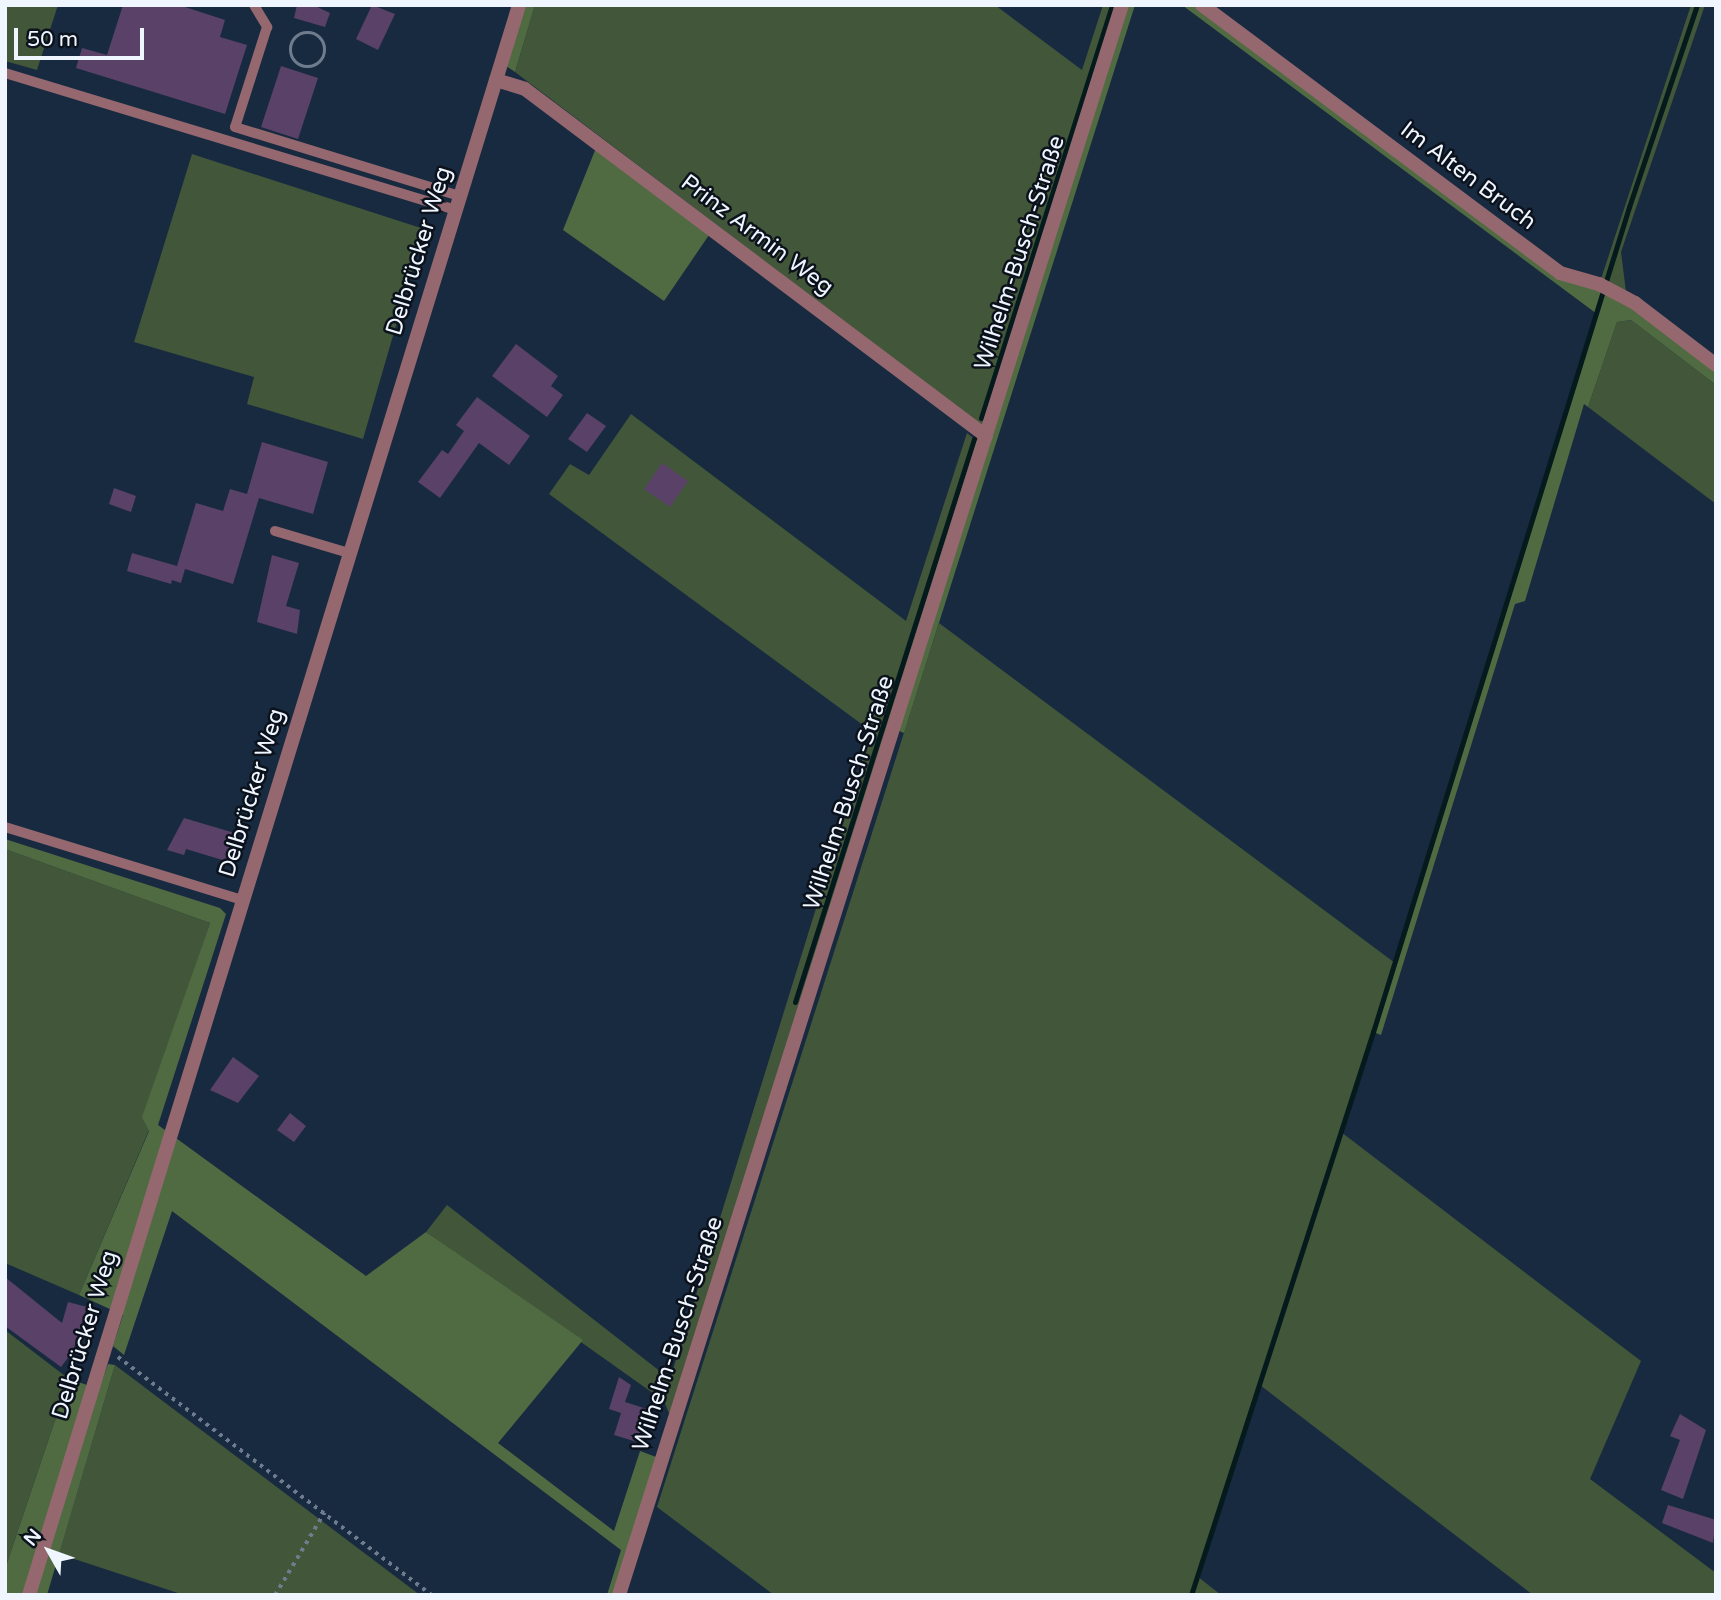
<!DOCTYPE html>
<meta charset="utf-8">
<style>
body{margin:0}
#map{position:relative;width:1721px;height:1600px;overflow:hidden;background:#182a40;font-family:"Varela Round",sans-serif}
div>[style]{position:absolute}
.green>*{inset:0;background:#425639}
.forest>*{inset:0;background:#506b42}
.stream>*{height:5px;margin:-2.5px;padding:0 2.5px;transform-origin:2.5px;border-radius:2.5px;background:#051a1c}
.building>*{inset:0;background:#5a4167}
.path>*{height:3.5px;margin-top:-1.75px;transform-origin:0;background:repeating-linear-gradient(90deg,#6f7c8d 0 3.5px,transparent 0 8.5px)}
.path>.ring{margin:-1.75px;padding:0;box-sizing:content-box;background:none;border:3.5px solid #6f7c8d;border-radius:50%}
.lane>*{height:10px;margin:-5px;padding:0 5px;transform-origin:5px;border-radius:5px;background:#95686f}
.street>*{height:14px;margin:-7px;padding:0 7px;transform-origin:7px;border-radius:7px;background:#95686f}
span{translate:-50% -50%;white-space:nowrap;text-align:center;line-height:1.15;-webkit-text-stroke:5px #0b121c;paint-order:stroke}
.street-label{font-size:23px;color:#eff6ff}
.frame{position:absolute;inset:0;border:7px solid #eff6ff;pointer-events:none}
.north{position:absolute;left:14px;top:1516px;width:70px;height:70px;-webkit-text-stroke:5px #0b121c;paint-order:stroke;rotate:310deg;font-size:19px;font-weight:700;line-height:28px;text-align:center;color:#eff6ff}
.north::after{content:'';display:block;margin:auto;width:24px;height:32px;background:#eff6ff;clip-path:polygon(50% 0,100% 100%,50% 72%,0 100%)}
.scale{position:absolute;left:14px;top:28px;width:130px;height:32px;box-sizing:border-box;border:4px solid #eff6ff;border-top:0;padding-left:9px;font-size:21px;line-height:24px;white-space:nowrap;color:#eff6ff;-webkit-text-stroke:5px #0b121c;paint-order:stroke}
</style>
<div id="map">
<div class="green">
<div style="clip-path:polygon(5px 5px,58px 5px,37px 70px,5px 61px)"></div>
<div style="clip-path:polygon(535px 5px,995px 5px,1082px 70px,1103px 5px,1118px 5px,984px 427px,515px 72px)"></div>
<div style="clip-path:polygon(1691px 5px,1705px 5px,1621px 252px,1626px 292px,1601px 279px)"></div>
<div style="clip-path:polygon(192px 154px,424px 229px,363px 439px,247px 404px,254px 377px,134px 342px)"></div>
<div style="clip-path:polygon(1631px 320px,1716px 385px,1716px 504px,1588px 407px,1617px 322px)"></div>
<div style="clip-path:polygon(631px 414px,906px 621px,967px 433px,979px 443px,671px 1418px,664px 1401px,426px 1232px,447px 1205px,670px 1379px,871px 731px,549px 494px,570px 464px,589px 475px)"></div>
<div style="clip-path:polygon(939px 623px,1395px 963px,1341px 1132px,1641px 1361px,1590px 1479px,1716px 1573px,1716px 1595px,1533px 1595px,1260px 1385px,1197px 1576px,1221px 1595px,774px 1595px,657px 1507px)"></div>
<div style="clip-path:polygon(5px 849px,210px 923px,143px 1117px,149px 1130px,79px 1295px,5px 1263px)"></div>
<div style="clip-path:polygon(5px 1330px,69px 1379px,5px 1569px)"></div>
<div style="clip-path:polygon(115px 1365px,420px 1595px,184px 1595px,59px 1554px)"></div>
</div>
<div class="forest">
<div style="clip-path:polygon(525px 5px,535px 5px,515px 72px,506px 66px)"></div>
<div style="clip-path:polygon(1126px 5px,1135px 5px,904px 733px,897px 730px)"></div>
<div style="clip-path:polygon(1182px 5px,1196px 5px,1559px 276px,1615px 295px,1716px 371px,1716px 385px,1631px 320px,1617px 322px,1588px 407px,1584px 404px,1525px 601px,1515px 604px,1381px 1035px,1373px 1032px,1597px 314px)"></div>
<div style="clip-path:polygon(596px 148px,709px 235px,664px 301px,563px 230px)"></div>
<div style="clip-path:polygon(5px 839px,220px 908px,226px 914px,158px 1125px,366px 1276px,426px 1232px,583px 1340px,498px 1443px,614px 1531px,640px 1451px,659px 1458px,616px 1595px,607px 1595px,621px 1550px,172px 1211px,124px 1355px,113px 1346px,123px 1315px,79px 1295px,149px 1131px,142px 1117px,210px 923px,5px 849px)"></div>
<div style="clip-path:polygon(108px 1364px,115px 1365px,47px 1595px,5px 1595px,5px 1569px,69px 1379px,99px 1389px)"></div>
</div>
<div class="stream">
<div style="left:981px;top:418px;width:432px;rotate:-72.4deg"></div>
<div style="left:795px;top:1002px;width:591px;rotate:-72.36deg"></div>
<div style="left:1191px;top:1595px;width:592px;rotate:-72.09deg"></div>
<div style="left:1373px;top:1032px;width:864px;rotate:-72.76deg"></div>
<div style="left:1629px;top:207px;width:213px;rotate:-71.4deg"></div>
</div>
<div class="building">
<div style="clip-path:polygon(123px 5px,179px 5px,225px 20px,220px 37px,247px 45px,225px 114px,76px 68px,82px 48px,107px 55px)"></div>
<div style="clip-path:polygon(297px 5px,313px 5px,330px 13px,325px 27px,294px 18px)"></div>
<div style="clip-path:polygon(372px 5px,395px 14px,378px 50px,356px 39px)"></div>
<div style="clip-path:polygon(281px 66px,318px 78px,298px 139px,261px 127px)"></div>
<div style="clip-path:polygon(516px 344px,558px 376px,551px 386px,563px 395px,547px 417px,492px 376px)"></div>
<div style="clip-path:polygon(477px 397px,530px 436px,509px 465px,479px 443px,440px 498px,418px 482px,442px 450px,448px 454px,464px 431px,456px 425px)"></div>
<div style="clip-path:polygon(587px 413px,606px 426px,587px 452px,568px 439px)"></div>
<div style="clip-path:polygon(262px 442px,328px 462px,313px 514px,259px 498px,233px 584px,185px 569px,181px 583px,172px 580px,171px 584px,127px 571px,132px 553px,177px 566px,196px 503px,223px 511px,230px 489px,247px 494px)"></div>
<div style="clip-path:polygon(662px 463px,688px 481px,670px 507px,644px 489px)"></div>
<div style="clip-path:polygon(114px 488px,136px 496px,131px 512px,109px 504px)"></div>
<div style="clip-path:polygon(272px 555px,299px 563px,286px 606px,300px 610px,297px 634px,257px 622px)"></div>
<div style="clip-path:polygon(184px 818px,238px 834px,229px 862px,186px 849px,184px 855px,167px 850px)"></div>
<div style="clip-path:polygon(233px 1057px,259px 1076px,238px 1103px,210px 1090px)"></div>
<div style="clip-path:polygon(290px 1113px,306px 1126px,294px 1142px,277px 1130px)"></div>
<div style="clip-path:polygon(5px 1277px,62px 1323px,68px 1302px,87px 1307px,73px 1351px,61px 1367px,5px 1326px)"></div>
<div style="clip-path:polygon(619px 1377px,631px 1385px,625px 1402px,647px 1409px,637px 1442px,614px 1435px,621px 1413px,609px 1409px)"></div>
<div style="clip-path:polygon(1680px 1414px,1706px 1430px,1683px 1499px,1661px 1490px,1680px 1440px,1670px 1436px)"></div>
<div style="clip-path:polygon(1668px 1505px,1716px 1520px,1713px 1543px,1662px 1523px)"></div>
</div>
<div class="path">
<div class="ring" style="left:291px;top:33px;width:30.5px;height:30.5px"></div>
<div style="left:118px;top:1357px;width:394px;rotate:37.2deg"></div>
<div style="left:275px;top:1595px;width:96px;rotate:-59.1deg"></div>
</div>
<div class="lane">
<div style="left:254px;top:5px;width:26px;rotate:59deg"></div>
<div style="left:267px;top:27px;width:105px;rotate:107.7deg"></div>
<div style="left:235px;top:127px;width:234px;rotate:17.1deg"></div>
<div style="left:5px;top:73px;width:470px;rotate:16.9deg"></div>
<div style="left:275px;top:531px;width:77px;rotate:16.6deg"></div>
<div style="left:5px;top:827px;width:249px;rotate:17.1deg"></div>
</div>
<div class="street">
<div style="left:1202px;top:5px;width:447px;rotate:36.8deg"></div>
<div style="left:1560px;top:273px;width:41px;rotate:15.8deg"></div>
<div style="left:1599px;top:284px;width:41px;rotate:27.8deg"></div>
<div style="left:1635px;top:303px;width:102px;rotate:37.4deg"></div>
<div style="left:496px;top:80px;width:30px;rotate:17deg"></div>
<div style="left:525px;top:89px;width:577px;rotate:36.97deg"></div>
<div style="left:29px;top:1595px;width:1664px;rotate:-72.87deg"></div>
<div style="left:619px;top:1595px;width:1668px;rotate:-72.45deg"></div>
</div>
<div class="street-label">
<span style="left:1468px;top:176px;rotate:37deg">Im Alten Bruch</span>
<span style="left:757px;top:235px;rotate:37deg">Prinz Armin Weg</span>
<span style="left:419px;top:251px;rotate:-73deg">Delbrücker Weg</span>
<span style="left:1020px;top:253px;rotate:-72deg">Wilhelm-Busch-Straße</span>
<span style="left:252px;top:793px;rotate:-73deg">Delbrücker Weg</span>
<span style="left:849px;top:793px;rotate:-72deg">Wilhelm-Busch-Straße</span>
<span style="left:678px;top:1334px;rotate:-72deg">Wilhelm-Busch-Straße</span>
<span style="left:85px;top:1335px;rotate:-73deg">Delbrücker Weg</span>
</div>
<div class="frame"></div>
<div class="north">N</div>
<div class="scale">50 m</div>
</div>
